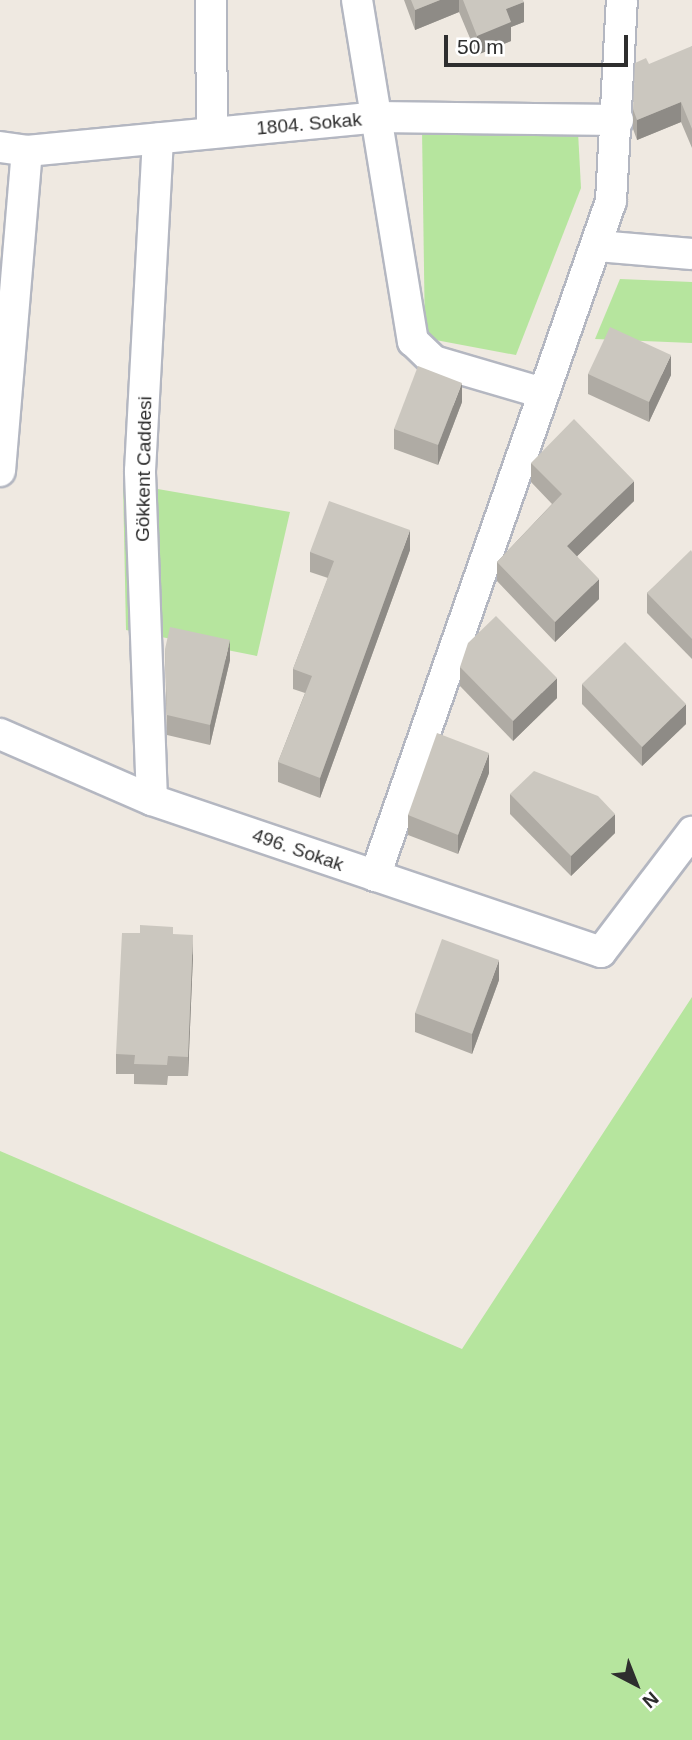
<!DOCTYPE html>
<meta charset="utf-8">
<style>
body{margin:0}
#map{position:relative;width:692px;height:1740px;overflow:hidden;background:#efe9e1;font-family:Helvetica,sans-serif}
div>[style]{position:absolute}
.green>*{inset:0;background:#b6e59e}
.roads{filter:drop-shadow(2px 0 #b4b7c1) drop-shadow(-2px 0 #b4b7c1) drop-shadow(0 2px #b4b7c1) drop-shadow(0 -2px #b4b7c1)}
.street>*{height:30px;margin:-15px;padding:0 15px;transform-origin:15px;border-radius:15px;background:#fff}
.wall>*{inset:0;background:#afaba4}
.shaded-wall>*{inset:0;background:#8e8b86}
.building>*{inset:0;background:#cbc7bf}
span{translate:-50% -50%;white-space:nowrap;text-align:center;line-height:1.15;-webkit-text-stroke:5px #fff;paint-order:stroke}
.street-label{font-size:19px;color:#2e2e2e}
.north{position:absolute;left:601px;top:1649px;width:70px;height:70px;-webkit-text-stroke:5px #fff;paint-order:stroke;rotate:138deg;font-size:19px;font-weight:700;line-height:28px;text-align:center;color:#2e2e2e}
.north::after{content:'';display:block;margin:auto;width:24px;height:32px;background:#2e2e2e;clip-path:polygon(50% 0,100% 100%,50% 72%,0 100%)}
.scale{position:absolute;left:444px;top:35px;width:184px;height:32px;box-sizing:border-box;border:4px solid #2e2e2e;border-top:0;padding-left:9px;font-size:21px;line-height:24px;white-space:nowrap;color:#2e2e2e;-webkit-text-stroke:5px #fff;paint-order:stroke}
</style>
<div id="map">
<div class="green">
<div style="clip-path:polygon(422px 129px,578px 132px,581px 188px,516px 355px,425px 338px)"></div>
<div style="clip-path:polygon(620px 279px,692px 282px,692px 343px,595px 339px)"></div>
<div style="clip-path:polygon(123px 483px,290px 512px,257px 656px,126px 630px)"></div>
<div style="clip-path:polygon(692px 997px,692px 1740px,0 1740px,0 1151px,462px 1349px)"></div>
</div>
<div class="roads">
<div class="street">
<div style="left:211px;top:0;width:133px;rotate:89.6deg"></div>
<div style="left:357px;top:0;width:346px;rotate:80.7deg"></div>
<div style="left:413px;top:341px;width:29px;rotate:44deg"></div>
<div style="left:434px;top:361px;width:114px;rotate:16.4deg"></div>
<div style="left:0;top:147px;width:27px;rotate:8deg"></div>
<div style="left:27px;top:151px;width:352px;rotate:-5.5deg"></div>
<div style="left:377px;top:117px;width:241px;rotate:0.7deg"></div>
<div style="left:598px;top:246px;width:94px;rotate:4.9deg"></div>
<div style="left:0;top:471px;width:321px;rotate:-85.2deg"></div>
<div style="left:0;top:734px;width:166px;rotate:23.5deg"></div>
<div style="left:152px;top:800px;width:474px;rotate:18.7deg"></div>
<div style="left:601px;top:952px;width:151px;rotate:-52.8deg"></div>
<div style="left:152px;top:800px;width:329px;rotate:-92.1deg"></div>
<div style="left:140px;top:471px;width:333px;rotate:-86.9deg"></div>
<div style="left:375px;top:876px;width:715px;rotate:-70.73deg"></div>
<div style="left:611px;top:201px;width:201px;rotate:-86.9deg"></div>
</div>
</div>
<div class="wall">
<div style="clip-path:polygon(404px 0,523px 0,524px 22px,511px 27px,511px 41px,477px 55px,459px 12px,415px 30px)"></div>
<div style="clip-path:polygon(692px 46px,692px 148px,681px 122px,637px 140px,633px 129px,633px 109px)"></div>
<div style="clip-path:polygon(588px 374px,671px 375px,649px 422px,588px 394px)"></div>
<div style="clip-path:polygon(462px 402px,438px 465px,394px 449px,394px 429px)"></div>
<div style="clip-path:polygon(531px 463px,634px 501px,577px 556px,599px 599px,555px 642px,497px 581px,497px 562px,552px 504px,531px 482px)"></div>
<div style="clip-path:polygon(410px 550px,320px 798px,278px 782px,278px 762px,305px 693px,293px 689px,293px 669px,328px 578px,310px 572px,310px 552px)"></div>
<div style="clip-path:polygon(692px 552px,692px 659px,647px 613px,647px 593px)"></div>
<div style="clip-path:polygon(165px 649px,230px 660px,210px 745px,167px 735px)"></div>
<div style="clip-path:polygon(460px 667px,557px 698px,513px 741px,460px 686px)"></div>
<div style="clip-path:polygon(582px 684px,686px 724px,642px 766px,582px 704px)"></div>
<div style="clip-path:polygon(489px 773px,458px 854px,408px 835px,408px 815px)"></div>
<div style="clip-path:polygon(510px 794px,615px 833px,571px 876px,510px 814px)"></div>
<div style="clip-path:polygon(173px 934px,193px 955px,188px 1076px,168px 1076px,167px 1085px,134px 1084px,134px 1074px,116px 1074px,116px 1054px)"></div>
<div style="clip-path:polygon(499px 980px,472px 1054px,415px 1032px,415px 1013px)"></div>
</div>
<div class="shaded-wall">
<div style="clip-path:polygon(440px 0,459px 0,459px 12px,415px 30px,415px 10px)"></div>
<div style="clip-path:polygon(524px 2px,524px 22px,511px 27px,511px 41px,477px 55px,477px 36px,506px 9px)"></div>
<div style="clip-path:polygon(681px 102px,681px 122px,637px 140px,637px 120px)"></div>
<div style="clip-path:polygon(671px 355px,671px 375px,649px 422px,649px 402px)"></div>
<div style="clip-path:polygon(462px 383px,462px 402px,438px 465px,438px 445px)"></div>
<div style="clip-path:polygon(634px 481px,634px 501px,567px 566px,567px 546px)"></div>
<div style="clip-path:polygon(410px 530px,410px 550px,320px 798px,320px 778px)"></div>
<div style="clip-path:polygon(599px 579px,599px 599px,555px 642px,555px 622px)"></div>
<div style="clip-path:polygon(230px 640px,230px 660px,210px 745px,210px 725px)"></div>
<div style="clip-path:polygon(557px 678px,557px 698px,513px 741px,513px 721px)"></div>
<div style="clip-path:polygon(686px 704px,686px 724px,642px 766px,642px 747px)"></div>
<div style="clip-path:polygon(489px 753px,489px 773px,458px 854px,458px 835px)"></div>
<div style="clip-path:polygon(615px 814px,615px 833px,571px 876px,571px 856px)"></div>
<div style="clip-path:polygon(193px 935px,193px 955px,188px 1076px,188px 1057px)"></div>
<div style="clip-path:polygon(499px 960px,499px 980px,472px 1054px,472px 1034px)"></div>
</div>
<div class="building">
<div style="clip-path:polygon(411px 0,440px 0,415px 10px)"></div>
<div style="clip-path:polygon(463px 0,523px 0,524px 2px,506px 9px,511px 22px,477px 36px)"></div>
<div style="clip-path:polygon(692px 46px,692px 129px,681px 102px,637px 120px,633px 109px,635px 63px,646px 58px,649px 64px)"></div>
<div style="clip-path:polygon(610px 327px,671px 355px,649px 402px,588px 374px)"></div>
<div style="clip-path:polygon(418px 366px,462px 383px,438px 445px,394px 429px)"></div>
<div style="clip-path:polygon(574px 419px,634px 481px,567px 546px,599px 579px,555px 622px,497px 562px,562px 494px,531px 463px)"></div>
<div style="clip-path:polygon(329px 501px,410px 530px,320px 778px,278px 762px,312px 676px,293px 669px,334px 561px,310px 552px)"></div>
<div style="clip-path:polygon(691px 550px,692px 552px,692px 639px,647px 593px)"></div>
<div style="clip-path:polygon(496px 616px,557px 678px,513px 721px,460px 667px,468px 643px)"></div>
<div style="clip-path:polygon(170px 627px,230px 640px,210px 725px,167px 715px,165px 649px)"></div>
<div style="clip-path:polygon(625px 642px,686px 704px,642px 747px,582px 684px)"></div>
<div style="clip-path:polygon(437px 733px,489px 753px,458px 835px,408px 815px)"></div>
<div style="clip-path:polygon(534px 771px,598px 796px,615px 814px,571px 856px,510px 794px)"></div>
<div style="clip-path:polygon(140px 925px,173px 927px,173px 934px,193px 935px,188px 1057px,168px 1056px,167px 1065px,134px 1064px,135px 1055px,116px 1054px,122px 933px,140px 933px)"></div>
<div style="clip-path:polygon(442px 939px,499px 960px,472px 1034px,415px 1013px)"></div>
</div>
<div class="street-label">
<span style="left:309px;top:124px;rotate:-5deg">1804. Sokak</span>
<span style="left:144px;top:469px;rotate:-89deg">Gökkent Caddesi</span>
<span style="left:298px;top:850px;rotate:19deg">496. Sokak</span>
</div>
<div class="north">N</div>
<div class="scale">50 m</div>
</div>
